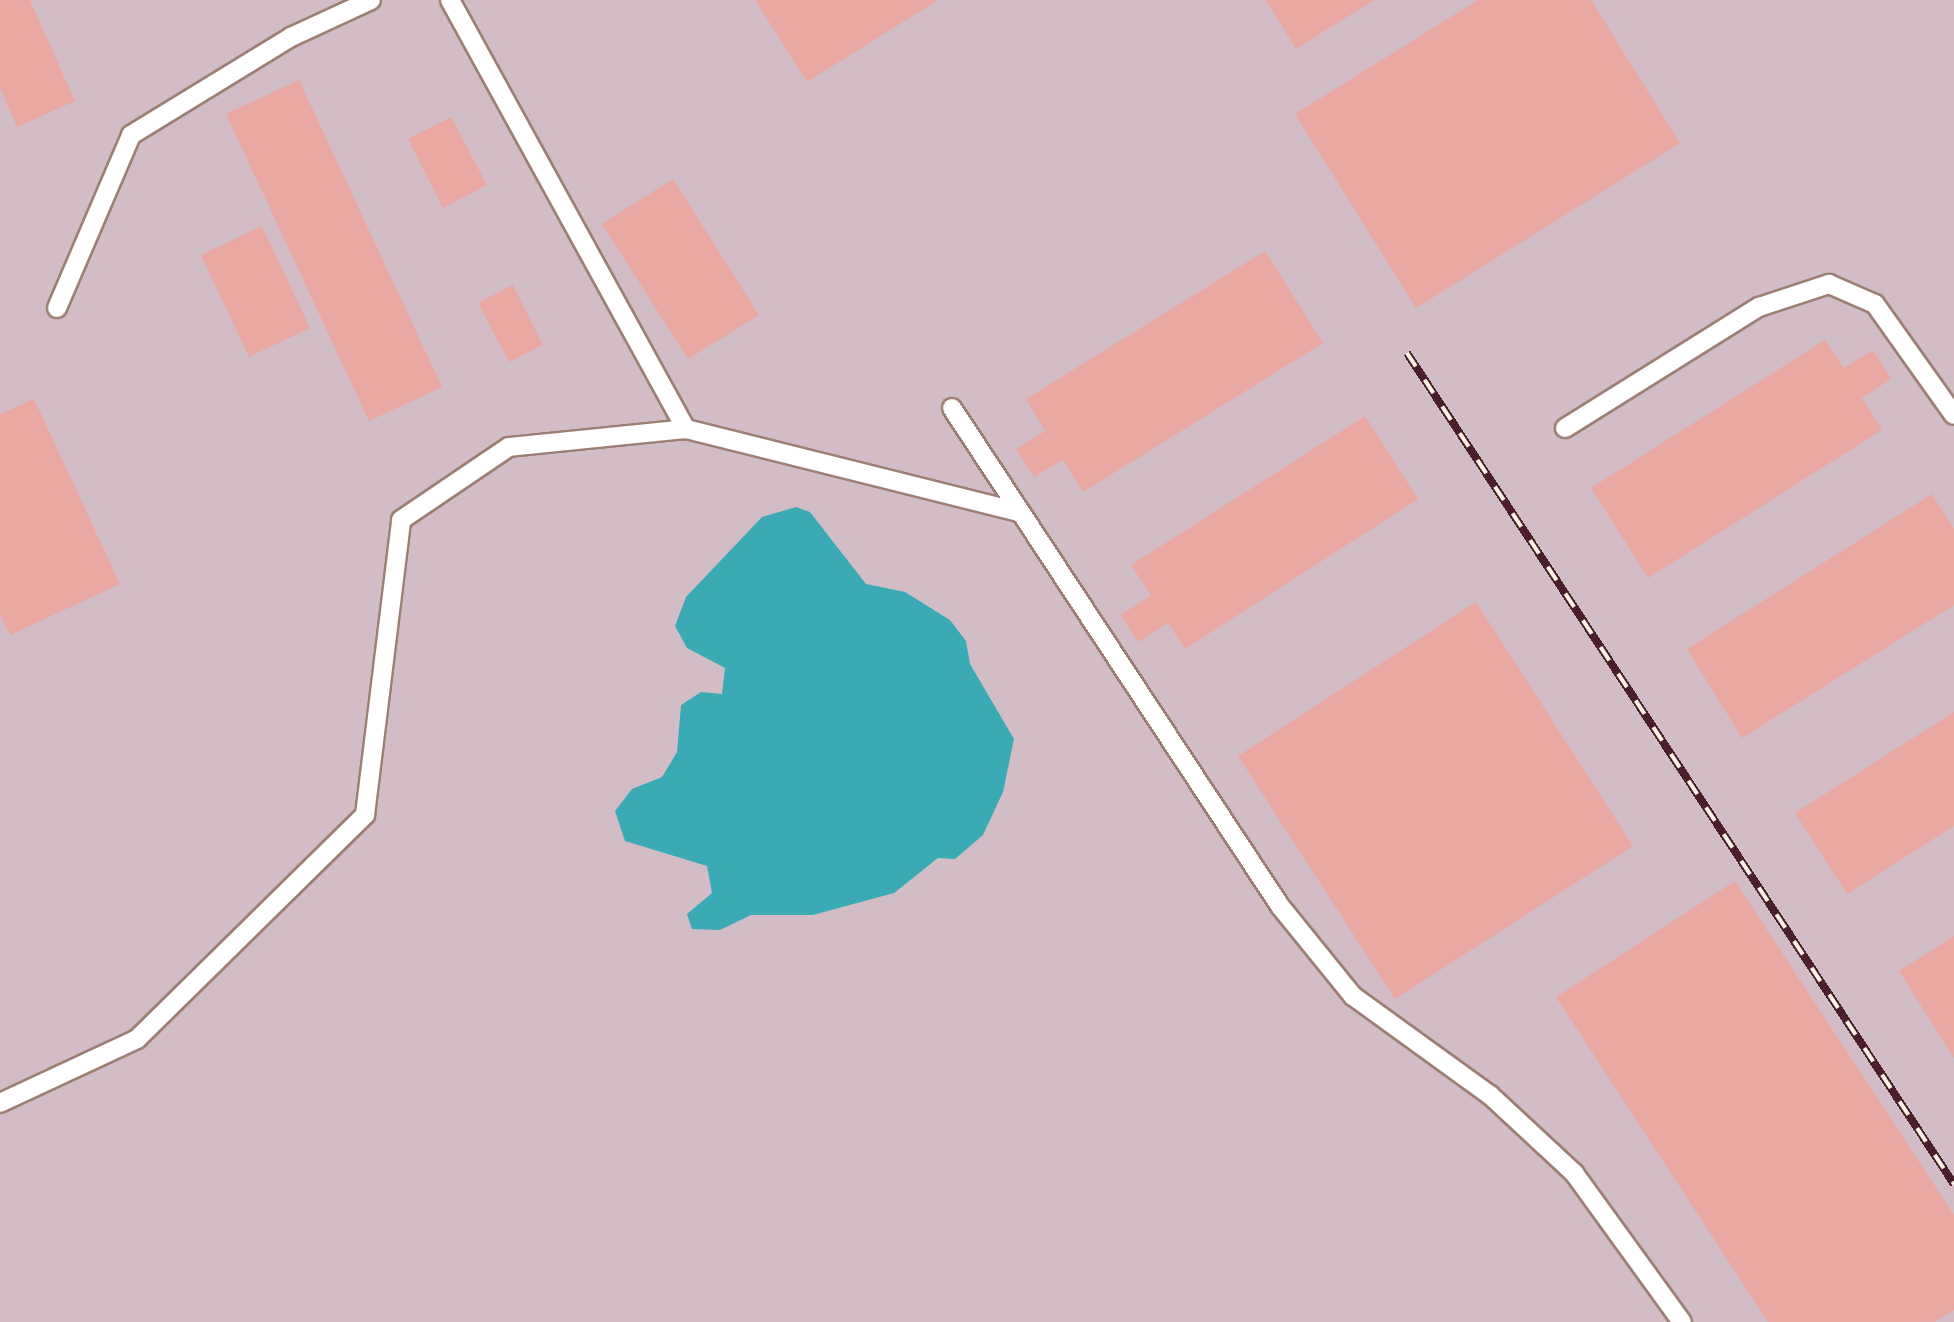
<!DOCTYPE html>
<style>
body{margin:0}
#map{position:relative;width:1954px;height:1322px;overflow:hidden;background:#f0ddbc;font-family:"Shantell Sans",sans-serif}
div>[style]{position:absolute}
.industrial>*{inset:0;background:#d2bdc6}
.water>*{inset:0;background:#3aabb4}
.building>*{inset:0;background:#e9a8a1}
.roads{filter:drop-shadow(2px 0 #9d7e74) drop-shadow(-2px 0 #9d7e74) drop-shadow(0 2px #9d7e74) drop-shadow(0 -2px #9d7e74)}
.lane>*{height:18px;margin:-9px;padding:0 9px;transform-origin:9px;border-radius:9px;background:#fff}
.rail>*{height:8px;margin-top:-4px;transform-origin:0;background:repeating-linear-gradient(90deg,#fcf5e5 0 16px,#4a1f2b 0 32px);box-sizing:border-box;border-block:2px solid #4a1f2b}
span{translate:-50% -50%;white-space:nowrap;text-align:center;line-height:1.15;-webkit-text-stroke:5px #fcf5e5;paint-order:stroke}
</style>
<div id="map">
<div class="industrial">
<div style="clip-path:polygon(0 0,1954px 0,1954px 1322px,0 1322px)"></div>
</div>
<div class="water">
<div style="clip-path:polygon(796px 507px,810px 512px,866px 584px,905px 592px,950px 620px,966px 641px,970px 664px,1014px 739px,1003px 792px,983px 835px,955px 859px,938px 858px,894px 893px,813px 915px,751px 915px,720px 930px,692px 929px,687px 914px,712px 893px,707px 866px,625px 841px,615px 811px,632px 789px,662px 777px,677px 752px,681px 705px,701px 692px,722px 694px,725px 668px,687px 648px,675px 626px,686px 597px,762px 517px)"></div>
</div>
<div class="building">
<div style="clip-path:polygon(0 0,30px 0,75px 101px,17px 127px,0 88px)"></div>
<div style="clip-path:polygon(755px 0,938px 0,807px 82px)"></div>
<div style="clip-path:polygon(1266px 0,1374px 0,1296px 49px)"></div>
<div style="clip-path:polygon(1478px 0,1591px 0,1680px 143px,1416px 308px,1295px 114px)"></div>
<div style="clip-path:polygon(299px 80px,442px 387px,369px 421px,226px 114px)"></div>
<div style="clip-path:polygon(451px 117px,487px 185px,443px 208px,408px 139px)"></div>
<div style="clip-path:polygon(673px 179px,759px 315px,688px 359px,602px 224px)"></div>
<div style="clip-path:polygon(262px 226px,310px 328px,249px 357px,201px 255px)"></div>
<div style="clip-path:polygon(1265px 251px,1323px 343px,1083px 492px,1063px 460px,1034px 477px,1016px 449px,1045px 431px,1026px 399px)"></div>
<div style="clip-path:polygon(513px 285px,543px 345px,509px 362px,478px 303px)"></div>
<div style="clip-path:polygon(1825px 340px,1844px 368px,1873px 350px,1891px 379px,1862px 398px,1882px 430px,1648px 578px,1591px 488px)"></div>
<div style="clip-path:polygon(34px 399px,120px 584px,10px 635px,0 614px,0 414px)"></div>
<div style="clip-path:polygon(1365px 416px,1418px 499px,1185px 649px,1168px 623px,1138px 642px,1121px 615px,1151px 595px,1131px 565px)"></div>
<div style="clip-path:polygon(1932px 494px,1954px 529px,1954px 605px,1742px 738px,1687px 649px)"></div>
<div style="clip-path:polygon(1476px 602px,1633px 846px,1395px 999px,1238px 756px)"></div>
<div style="clip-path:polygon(1954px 712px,1954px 826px,1847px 894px,1795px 813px)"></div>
<div style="clip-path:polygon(1735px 881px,1954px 1215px,1954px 1310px,1935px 1322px,1768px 1322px,1556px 997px)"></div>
<div style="clip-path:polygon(1954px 936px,1954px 1058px,1899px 971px)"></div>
</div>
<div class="roads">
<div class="lane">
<div style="left:450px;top:0;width:490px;rotate:61.2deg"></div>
<div style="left:57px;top:308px;width:188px;rotate:-66.8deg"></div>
<div style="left:131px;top:135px;width:188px;rotate:-31.5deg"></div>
<div style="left:291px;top:37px;width:88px;rotate:-24.8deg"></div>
<div style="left:952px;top:408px;width:596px;rotate:56.63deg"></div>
<div style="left:1280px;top:906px;width:116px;rotate:51deg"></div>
<div style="left:1353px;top:996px;width:169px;rotate:35.9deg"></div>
<div style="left:1490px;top:1095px;width:115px;rotate:42.9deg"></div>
<div style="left:1574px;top:1173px;width:184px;rotate:54.1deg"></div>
<div style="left:1565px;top:428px;width:229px;rotate:-32deg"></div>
<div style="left:1759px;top:307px;width:74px;rotate:-18.2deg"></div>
<div style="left:1829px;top:284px;width:50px;rotate:23.5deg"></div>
<div style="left:1875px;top:304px;width:136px;rotate:54.6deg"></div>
<div style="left:0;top:1103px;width:151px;rotate:-25deg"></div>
<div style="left:137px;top:1039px;width:320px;rotate:-44.5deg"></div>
<div style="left:365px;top:815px;width:297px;rotate:-83deg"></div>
<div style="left:401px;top:520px;width:130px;rotate:-34.1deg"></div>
<div style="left:509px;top:447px;width:178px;rotate:-5.8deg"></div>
<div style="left:686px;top:429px;width:340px;rotate:14deg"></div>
</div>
</div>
<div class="rail">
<div style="left:1407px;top:353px;width:995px;rotate:56.65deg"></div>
</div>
</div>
